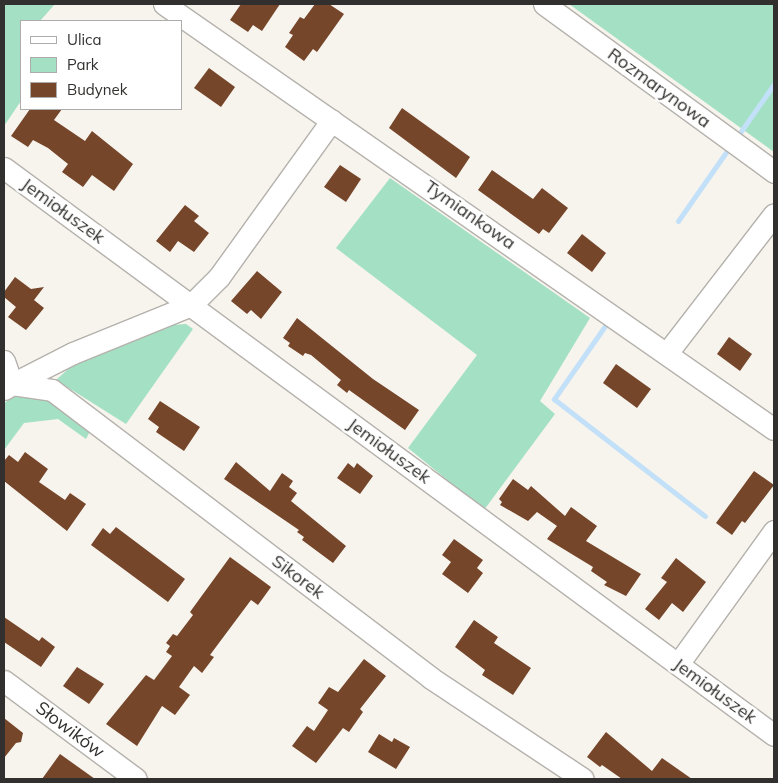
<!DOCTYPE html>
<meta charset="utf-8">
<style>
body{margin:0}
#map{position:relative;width:778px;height:783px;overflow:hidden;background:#f7f4ee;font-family:Mulish,sans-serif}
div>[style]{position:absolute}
.green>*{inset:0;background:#a3e0c4}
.stream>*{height:5px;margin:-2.5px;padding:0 2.5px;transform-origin:2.5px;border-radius:2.5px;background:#c3e0f9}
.building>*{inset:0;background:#76462b}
.roads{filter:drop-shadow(1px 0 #b5b1ac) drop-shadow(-1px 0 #b5b1ac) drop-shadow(0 1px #b5b1ac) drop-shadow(0 -1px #b5b1ac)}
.minor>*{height:21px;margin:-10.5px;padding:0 10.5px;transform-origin:10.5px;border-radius:10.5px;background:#fff}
span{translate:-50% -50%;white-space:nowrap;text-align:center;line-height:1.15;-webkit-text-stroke:5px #fff;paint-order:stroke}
.street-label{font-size:18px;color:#31302e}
.frame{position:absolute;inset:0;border:5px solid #31302e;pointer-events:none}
.legend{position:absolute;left:20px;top:20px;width:162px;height:90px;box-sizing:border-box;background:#fff;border:1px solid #adacab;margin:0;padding:6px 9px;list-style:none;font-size:15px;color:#31302e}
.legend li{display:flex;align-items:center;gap:10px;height:25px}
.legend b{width:25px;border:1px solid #adacab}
</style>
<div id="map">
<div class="green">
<div style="clip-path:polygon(4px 4px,55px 4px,40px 21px,21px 21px,21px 101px,4px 126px)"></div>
<div style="clip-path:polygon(569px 4px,774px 4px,774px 152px)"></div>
<div style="clip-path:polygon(390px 178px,590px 318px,540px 401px,555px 414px,484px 510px,408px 448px,477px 355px,336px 248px)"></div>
<div style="clip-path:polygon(186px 324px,193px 329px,126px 424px,56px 380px,77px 361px,172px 325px)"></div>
<div style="clip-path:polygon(17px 395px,40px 396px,91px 429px,86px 439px,58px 419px,24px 423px,4px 450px,4px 403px)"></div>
</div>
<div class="stream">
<div style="left:739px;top:134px;width:61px;rotate:-55deg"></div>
<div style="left:678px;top:221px;width:89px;rotate:-55.1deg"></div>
<div style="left:607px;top:323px;width:93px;rotate:124.9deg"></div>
<div style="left:554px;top:399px;width:191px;rotate:37.8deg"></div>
</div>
<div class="building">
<div style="clip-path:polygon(241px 4px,280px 4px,262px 31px,253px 25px,248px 32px,230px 20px)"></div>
<div style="clip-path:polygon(315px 4px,329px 4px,344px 14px,317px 52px,313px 49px,304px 61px,285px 47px,293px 35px,289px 33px,300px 17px,304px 19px)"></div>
<div style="clip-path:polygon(209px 68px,235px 87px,221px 107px,194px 88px)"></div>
<div style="clip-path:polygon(402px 108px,470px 157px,456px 178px,389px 128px)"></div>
<div style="clip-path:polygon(30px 109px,62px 109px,54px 120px,85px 141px,92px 131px,133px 164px,114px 191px,92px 175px,83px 187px,62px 172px,68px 164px,48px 148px,33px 140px,28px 147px,11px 136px)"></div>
<div style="clip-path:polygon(340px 165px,361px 179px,346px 202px,324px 187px)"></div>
<div style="clip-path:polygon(492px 170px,533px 199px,542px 188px,568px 208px,549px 233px,543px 229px,539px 234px,478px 190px)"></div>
<div style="clip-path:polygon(185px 205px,199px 216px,194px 221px,209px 233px,194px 252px,178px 241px,170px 252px,156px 241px)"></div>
<div style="clip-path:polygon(582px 234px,606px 253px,592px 272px,567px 253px)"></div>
<div style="clip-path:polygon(257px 271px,282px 292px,261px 319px,251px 310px,247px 314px,231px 301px)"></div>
<div style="clip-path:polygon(15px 277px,31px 289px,44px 287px,34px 300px,44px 308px,26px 330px,8px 317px,16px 307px,4px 297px,4px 292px)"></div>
<div style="clip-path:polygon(297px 318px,373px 379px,419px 410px,405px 430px,349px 390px,347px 393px,337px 385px,341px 380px,311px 355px,305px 353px,303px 356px,288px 346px,290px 343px,283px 338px)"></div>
<div style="clip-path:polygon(729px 337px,752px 354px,740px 371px,717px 354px)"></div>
<div style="clip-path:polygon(616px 364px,651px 389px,637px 408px,603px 383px)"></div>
<div style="clip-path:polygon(160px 401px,200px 427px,184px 451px,156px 432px,159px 427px,148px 419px)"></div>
<div style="clip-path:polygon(25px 452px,48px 469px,39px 482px,65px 500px,70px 493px,86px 504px,67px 531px,4px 481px,4px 461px,9px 455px,18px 462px)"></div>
<div style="clip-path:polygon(236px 462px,270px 491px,282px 473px,293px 481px,289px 487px,297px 493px,291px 501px,346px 546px,333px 563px,302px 540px,304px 537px,297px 532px,299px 530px,224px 479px)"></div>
<div style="clip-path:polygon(348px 463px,354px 468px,357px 463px,373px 476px,360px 494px,337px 478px)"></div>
<div style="clip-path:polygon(754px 471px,774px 485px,745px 523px,742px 521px,732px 535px,716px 523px)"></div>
<div style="clip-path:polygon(513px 479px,528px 490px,531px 486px,565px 516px,571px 507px,597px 526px,586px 541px,641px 574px,626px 596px,604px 585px,607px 582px,591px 571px,593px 567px,547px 539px,557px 526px,537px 512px,528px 521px,500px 505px,502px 502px,499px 499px)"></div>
<div style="clip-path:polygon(116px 527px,185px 579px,168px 602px,91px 545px,103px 528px,110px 534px)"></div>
<div style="clip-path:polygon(454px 539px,483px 560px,477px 568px,483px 573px,468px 593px,442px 574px,451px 562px,442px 555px)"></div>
<div style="clip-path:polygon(230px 557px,271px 587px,258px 605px,251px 600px,210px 655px,214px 657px,202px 673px,194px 666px,179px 687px,190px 695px,175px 715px,162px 706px,137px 746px,106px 724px,146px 675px,154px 680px,172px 656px,166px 652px,170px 646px,166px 643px,173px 634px,177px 636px,193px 615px,190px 612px)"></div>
<div style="clip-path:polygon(676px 558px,706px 582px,683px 612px,672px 603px,659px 620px,645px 609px,667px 582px,661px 578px)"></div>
<div style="clip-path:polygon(4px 617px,39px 641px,42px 637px,55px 647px,41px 667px,4px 642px)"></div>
<div style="clip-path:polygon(474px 620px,498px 637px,494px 643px,531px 668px,513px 695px,482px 675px,485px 670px,455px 647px)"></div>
<div style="clip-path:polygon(364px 659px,386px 676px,360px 709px,363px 712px,349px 732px,343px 728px,316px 763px,292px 746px,307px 726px,314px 731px,328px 710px,318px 703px,329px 687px,338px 692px)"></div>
<div style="clip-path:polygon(77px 667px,104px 684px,89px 704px,63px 686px)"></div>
<div style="clip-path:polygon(4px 718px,23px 733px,21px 742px,16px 743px,4px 758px)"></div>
<div style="clip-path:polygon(606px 732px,652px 771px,662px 758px,692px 779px,622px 779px,602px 765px,600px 767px,587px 757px)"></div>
<div style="clip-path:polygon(379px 734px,392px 742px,394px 738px,410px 747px,396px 769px,368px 752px)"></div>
<div style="clip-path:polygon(60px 754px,95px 779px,42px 779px)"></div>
</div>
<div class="roads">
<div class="minor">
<div style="left:164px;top:4px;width:743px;rotate:34.87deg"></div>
<div style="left:544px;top:4px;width:285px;rotate:36.1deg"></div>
<div style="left:4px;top:168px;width:956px;rotate:36.37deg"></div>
<div style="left:667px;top:353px;width:175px;rotate:-52.4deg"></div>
<div style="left:4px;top:361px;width:24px;rotate:71deg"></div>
<div style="left:12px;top:384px;width:9px;rotate:148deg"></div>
<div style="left:12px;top:384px;width:40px;rotate:8.5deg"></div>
<div style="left:52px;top:390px;width:476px;rotate:37.2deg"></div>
<div style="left:431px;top:678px;width:182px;rotate:33.6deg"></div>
<div style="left:12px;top:384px;width:68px;rotate:-26.9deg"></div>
<div style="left:73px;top:353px;width:127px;rotate:-22.1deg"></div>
<div style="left:191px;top:305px;width:40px;rotate:-45deg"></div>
<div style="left:219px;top:277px;width:193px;rotate:-54.3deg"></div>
<div style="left:678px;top:664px;width:164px;rotate:-54.2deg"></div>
<div style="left:4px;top:681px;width:164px;rotate:36.6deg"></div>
</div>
</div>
<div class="street-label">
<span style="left:659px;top:88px;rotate:36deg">Rozmarynowa</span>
<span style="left:63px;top:211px;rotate:36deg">Jemiołuszek</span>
<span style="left:470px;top:215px;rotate:35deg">Tymiankowa</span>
<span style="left:389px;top:451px;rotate:36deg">Jemiołuszek</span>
<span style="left:298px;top:577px;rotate:37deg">Sikorek</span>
<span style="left:715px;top:691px;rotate:36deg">Jemiołuszek</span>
<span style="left:70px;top:730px;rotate:37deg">Słowików</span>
</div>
<div class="frame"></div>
<ul class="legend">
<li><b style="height:6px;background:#fff"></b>Ulica</li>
<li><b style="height:14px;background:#a3e0c4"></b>Park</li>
<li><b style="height:14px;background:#76462b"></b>Budynek</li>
</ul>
</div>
